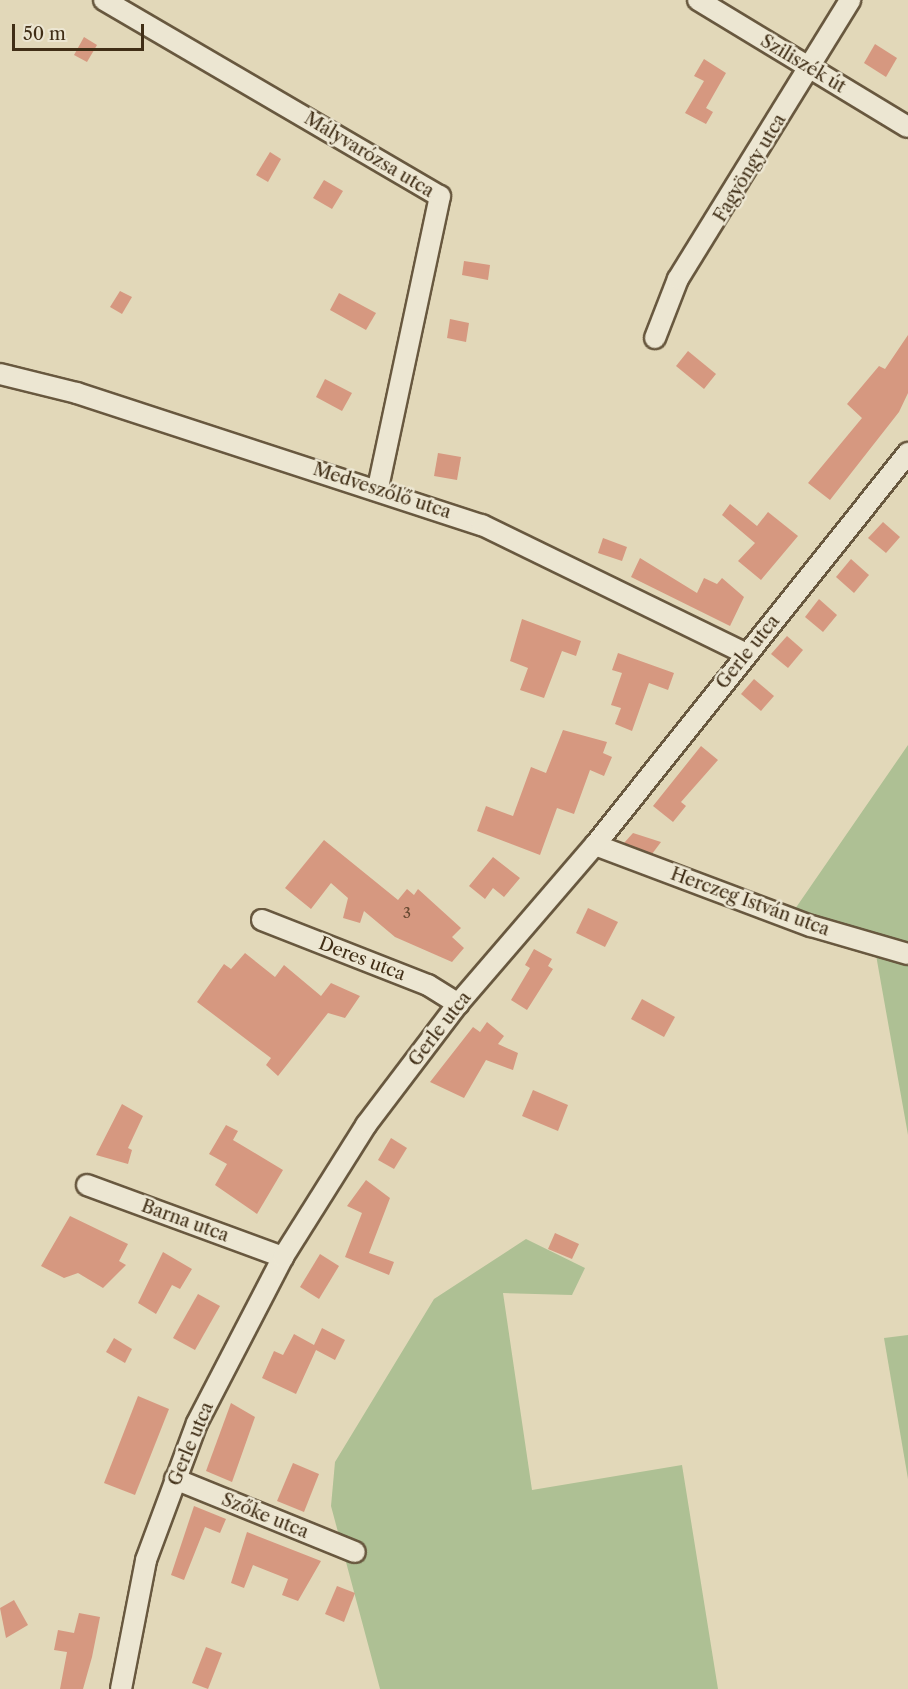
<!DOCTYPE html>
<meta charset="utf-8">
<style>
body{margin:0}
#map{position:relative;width:908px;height:1689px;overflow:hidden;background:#e2d8b9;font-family:"Libre Caslon Text",serif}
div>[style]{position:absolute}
.green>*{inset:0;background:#aec094}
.building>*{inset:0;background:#d69880}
.roads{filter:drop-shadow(2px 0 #68583f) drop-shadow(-2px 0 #68583f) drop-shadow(0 2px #68583f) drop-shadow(0 -2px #68583f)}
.street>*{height:20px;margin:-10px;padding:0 10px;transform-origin:10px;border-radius:10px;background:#ece6d2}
span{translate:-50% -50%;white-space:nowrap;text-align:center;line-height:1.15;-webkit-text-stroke:5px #ece6d2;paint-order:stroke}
.number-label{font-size:15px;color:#664830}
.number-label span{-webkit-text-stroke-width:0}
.street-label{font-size:18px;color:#402e16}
.scale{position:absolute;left:12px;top:24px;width:132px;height:27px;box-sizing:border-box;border:3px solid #402e16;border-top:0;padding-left:8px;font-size:18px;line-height:21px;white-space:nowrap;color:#402e16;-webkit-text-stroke:4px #ece6d2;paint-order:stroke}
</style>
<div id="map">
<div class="green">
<div style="clip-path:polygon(908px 745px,908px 1135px,876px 955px,784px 925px)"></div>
<div style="clip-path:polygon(526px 1239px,585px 1268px,572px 1295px,503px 1293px,532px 1490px,682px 1465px,718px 1689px,380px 1689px,331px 1506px,335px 1462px,434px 1299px)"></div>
<div style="clip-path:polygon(908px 1335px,908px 1479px,884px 1338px)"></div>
</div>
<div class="building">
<div style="clip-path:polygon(84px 37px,97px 45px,87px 62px,74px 55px)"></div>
<div style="clip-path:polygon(875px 44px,897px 58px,886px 77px,864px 63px)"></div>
<div style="clip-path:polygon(704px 59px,726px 73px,706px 108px,713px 112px,706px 124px,685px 113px,704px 81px,694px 76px)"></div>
<div style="clip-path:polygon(270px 152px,281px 159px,268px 182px,256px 175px)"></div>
<div style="clip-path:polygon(324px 180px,343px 191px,332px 209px,313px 198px)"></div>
<div style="clip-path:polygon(464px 261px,490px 265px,488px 280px,462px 275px)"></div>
<div style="clip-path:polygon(120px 291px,132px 297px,122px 314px,110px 307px)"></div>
<div style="clip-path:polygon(339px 293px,376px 313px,366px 330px,330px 310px)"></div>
<div style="clip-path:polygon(450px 319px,469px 323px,466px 342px,447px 338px)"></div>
<div style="clip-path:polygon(908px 335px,908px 393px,899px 412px,830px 500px,808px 483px,862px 418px,847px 404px,879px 366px,885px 369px)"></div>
<div style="clip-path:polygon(688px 351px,716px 374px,704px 389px,676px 366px)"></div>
<div style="clip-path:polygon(325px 379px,352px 393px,342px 411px,316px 397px)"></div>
<div style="clip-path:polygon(438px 453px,461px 457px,457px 480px,434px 476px)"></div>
<div style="clip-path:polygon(730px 504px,757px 526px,768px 512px,798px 536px,761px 580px,738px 561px,755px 543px,722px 515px)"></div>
<div style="clip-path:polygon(883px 522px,900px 537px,886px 553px,868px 538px)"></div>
<div style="clip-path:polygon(603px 538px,627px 547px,622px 561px,598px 553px)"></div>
<div style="clip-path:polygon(640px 558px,697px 593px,704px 578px,717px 584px,722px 578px,744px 597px,730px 626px,631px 577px)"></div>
<div style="clip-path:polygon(851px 559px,869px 575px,854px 593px,836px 577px)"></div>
<div style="clip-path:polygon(819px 599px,837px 615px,823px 632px,805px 617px)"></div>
<div style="clip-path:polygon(522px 619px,581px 641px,576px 656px,562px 651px,544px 698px,520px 690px,528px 668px,510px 661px)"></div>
<div style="clip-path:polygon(787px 636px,803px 650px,788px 668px,771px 654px)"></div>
<div style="clip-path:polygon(618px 653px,674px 673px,668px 690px,649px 683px,632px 731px,615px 724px,621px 708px,611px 705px,622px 673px,612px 670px)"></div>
<div style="clip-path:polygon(754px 679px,774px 696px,761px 711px,741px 694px)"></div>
<div style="clip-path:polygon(563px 730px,607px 742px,603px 753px,612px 757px,604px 776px,590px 770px,574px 814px,557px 808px,540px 855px,477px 831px,486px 806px,513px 816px,531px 767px,546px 773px)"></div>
<div style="clip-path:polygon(701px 746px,718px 760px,681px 802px,686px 806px,673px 822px,653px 806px)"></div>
<div style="clip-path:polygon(633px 833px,661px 842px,652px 854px,624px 843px)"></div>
<div style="clip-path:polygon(324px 840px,398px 900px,407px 889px,414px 895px,418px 889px,461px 928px,452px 937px,464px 948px,452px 962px,395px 937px,364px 911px,360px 923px,343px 918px,348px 898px,331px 883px,311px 909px,285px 888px)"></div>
<div style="clip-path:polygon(493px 857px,520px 878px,504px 897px,493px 888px,485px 899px,469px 886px)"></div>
<div style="clip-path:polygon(588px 908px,618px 922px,605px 947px,576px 933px)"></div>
<div style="clip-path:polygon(534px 949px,552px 959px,548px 966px,553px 969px,527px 1010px,511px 1000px,530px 968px,525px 965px)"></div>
<div style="clip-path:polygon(245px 953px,275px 977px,284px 965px,321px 996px,331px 983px,360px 996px,345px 1018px,328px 1013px,278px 1076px,266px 1065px,271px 1058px,197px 1002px,224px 964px,231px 969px)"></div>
<div style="clip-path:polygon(642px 999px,675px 1017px,664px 1037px,631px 1019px)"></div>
<div style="clip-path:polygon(487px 1022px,504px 1036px,498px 1044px,518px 1053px,513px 1070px,486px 1060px,464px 1098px,430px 1082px,473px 1027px,480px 1032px)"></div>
<div style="clip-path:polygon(533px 1090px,568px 1105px,558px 1131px,522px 1116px)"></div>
<div style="clip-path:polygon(122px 1104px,143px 1116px,128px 1148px,132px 1150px,128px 1164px,96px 1155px)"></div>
<div style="clip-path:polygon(226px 1125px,238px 1131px,233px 1140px,283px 1170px,257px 1214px,215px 1185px,227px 1164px,209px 1154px)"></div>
<div style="clip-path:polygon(391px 1138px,407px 1148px,394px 1169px,378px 1160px)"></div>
<div style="clip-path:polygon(366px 1180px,390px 1198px,369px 1253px,394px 1262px,389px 1275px,345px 1257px,362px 1213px,347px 1206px)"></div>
<div style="clip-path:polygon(70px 1216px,128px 1244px,119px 1261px,126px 1265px,103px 1288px,78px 1273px,64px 1278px,41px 1266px)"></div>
<div style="clip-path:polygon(555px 1233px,579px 1244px,572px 1259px,548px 1249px)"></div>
<div style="clip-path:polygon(163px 1252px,192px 1269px,180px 1289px,172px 1285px,156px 1314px,138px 1303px)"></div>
<div style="clip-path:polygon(320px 1254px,339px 1266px,319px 1299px,300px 1287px)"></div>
<div style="clip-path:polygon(198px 1294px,220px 1306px,195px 1350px,173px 1338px)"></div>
<div style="clip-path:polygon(322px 1328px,345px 1340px,335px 1360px,316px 1350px,296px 1394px,262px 1378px,274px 1351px,283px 1355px,294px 1334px,314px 1345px)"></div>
<div style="clip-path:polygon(114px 1338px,132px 1349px,125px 1363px,106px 1352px)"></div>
<div style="clip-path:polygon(138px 1396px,169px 1409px,135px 1495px,104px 1483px)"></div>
<div style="clip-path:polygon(231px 1403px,255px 1417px,232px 1482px,206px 1471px)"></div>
<div style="clip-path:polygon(293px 1463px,319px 1474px,304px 1512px,277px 1501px)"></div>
<div style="clip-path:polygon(194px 1506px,226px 1519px,220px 1533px,205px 1527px,184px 1580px,171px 1575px)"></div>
<div style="clip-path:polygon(247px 1532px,321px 1561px,298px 1601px,282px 1595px,288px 1579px,253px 1565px,244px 1588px,231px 1583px)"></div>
<div style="clip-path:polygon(337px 1586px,355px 1593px,344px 1622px,325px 1614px)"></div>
<div style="clip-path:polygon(14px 1600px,28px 1625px,6px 1638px,0 1608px)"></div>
<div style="clip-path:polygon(79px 1613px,100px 1617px,92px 1657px,83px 1689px,60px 1689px,67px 1652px,54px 1650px,58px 1630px,74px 1633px)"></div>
<div style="clip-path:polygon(206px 1647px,222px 1653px,208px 1689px,192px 1683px)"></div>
</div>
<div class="roads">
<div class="street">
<div style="left:104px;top:0;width:389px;rotate:30.3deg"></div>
<div style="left:440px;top:196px;width:298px;rotate:102deg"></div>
<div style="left:698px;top:0;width:245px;rotate:31.2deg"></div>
<div style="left:655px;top:338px;width:63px;rotate:-68.7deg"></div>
<div style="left:678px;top:279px;width:328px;rotate:-58.3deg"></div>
<div style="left:0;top:374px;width:79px;rotate:13.9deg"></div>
<div style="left:77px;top:393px;width:426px;rotate:18.1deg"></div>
<div style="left:482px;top:525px;width:294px;rotate:26deg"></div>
<div style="left:595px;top:845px;width:231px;rotate:20.6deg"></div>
<div style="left:811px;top:926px;width:101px;rotate:16.1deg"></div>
<div style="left:262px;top:920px;width:178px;rotate:21.4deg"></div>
<div style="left:428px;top:985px;width:36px;rotate:32deg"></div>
<div style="left:87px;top:1185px;width:209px;rotate:20.2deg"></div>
<div style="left:175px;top:1479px;width:194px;rotate:22.1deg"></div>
<div style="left:121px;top:1689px;width:131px;rotate:-79deg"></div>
<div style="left:146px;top:1560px;width:146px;rotate:-69.6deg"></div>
<div style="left:197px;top:1423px;width:187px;rotate:-62.6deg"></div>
<div style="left:283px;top:1257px;width:156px;rotate:-57.8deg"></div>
<div style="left:366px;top:1125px;width:152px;rotate:-52.8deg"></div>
<div style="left:458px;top:1004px;width:210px;rotate:-49.3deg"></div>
<div style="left:595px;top:845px;width:502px;rotate:-51.39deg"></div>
</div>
</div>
<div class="number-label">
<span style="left:407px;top:913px">3</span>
</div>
<div class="street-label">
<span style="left:803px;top:64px;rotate:31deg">Sziliszék út</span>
<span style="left:369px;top:155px;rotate:31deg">Mályvarózsa utca</span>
<span style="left:750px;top:168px;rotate:-59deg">Fagyöngy utca</span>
<span style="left:382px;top:491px;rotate:18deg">Medveszőlő utca</span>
<span style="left:748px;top:652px;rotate:-51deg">Gerle utca</span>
<span style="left:750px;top:902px;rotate:20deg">Herczeg István utca</span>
<span style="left:362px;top:959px;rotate:21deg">Deres utca</span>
<span style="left:440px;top:1029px;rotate:-52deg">Gerle utca</span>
<span style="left:185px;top:1221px;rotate:20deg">Barna utca</span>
<span style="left:191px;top:1444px;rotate:-67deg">Gerle utca</span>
<span style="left:265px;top:1516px;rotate:22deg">Szőke utca</span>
</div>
<div class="scale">50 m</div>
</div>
